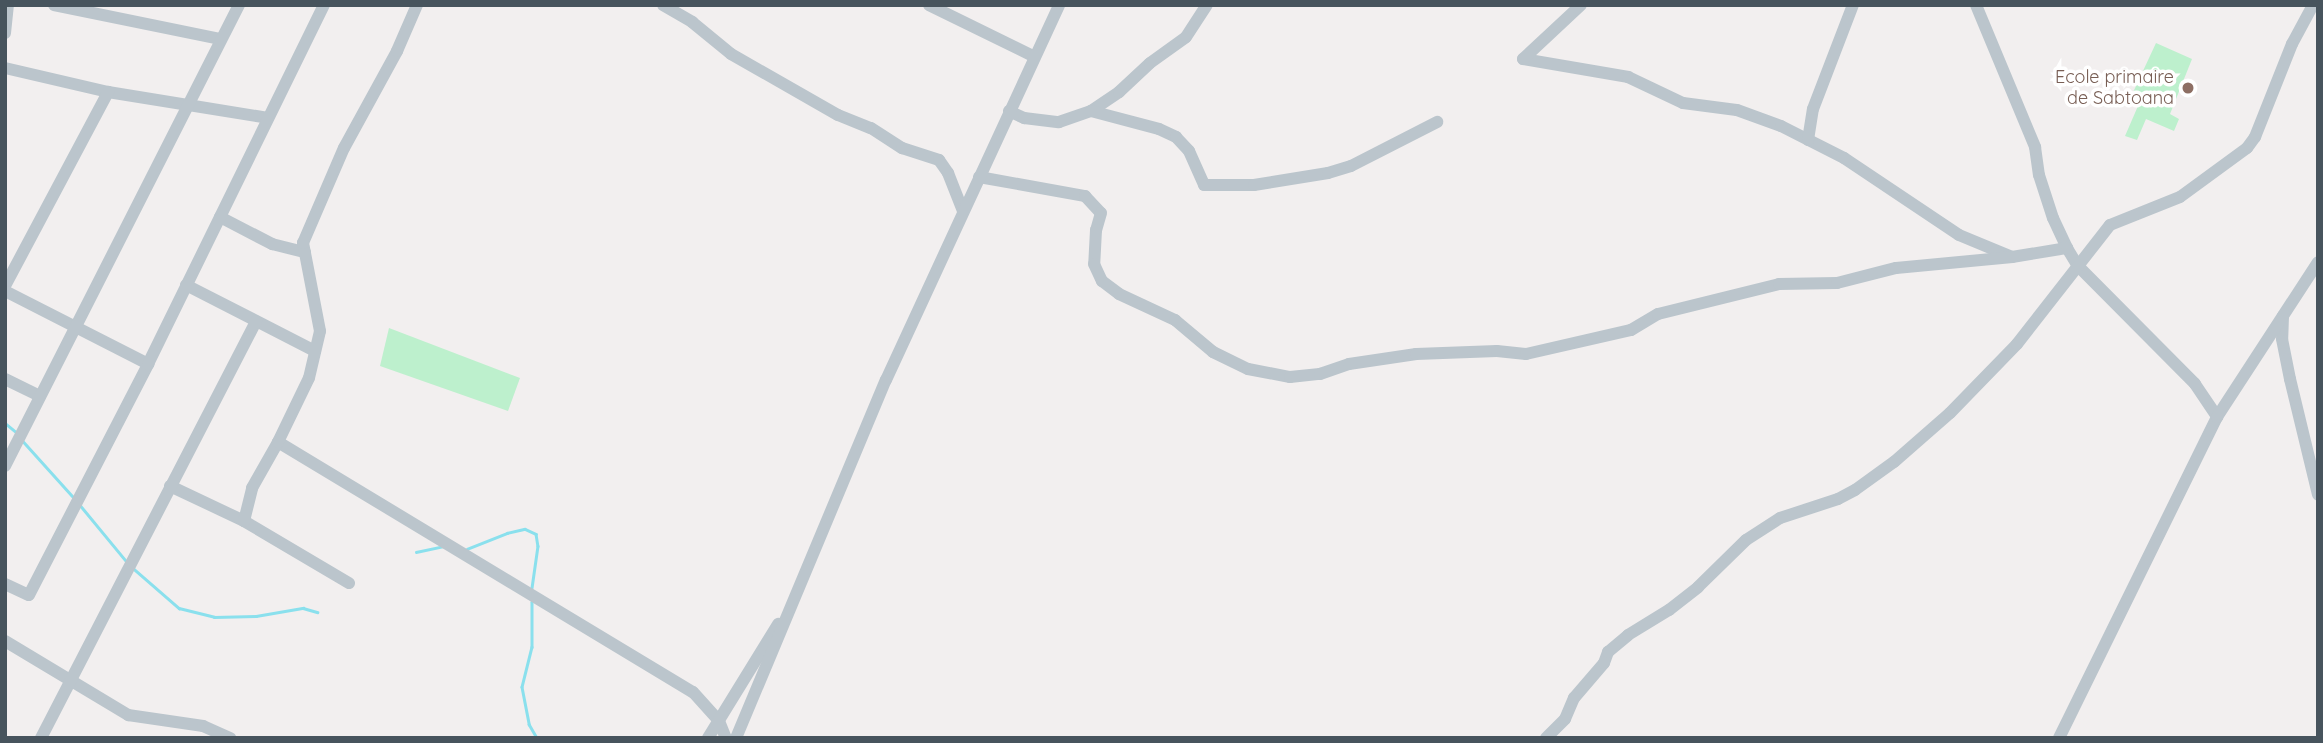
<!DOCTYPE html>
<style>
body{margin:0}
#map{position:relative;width:2323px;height:743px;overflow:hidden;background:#f2efef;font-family:Quicksand,sans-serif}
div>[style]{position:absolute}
.green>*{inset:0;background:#bdf0cd}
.stream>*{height:2.5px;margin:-1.25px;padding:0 1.25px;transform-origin:1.25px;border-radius:1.25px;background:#8ae0ed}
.minor>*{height:12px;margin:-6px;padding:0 6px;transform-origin:6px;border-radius:6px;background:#bbc5cc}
.dots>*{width:19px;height:19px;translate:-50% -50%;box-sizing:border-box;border:4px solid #fff;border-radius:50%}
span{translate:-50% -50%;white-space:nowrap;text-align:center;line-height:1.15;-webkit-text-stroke:7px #fff;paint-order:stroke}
.education-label{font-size:18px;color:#785e54}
.right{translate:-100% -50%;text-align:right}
.frame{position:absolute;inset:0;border:7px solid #47545d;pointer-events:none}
</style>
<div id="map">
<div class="green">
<div style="clip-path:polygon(2156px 43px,2192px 59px,2170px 114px,2179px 119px,2174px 131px,2146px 119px,2137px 140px,2125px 136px,2138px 106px,2129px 101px)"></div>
<div style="clip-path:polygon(389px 328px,520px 378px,508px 411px,380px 366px)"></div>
</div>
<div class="stream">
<div style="left:5px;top:423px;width:14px;rotate:39deg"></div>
<div style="left:22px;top:440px;width:78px;rotate:48.1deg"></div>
<div style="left:80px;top:505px;width:74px;rotate:50.5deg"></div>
<div style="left:467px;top:549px;width:43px;rotate:-21.8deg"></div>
<div style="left:507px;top:533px;width:18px;rotate:-13deg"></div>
<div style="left:525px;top:529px;width:12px;rotate:24deg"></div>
<div style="left:536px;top:534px;width:12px;rotate:81deg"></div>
<div style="left:538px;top:546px;width:42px;rotate:98.1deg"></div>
<div style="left:416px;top:552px;width:29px;rotate:-12deg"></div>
<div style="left:134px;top:569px;width:60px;rotate:40.9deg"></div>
<div style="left:179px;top:608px;width:36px;rotate:14deg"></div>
<div style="left:214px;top:617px;width:42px;rotate:-1.4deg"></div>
<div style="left:256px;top:616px;width:48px;rotate:-9.7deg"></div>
<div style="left:303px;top:608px;width:15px;rotate:16deg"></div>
<div style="left:532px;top:602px;width:45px;rotate:90deg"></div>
<div style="left:532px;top:647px;width:41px;rotate:104deg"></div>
<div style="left:522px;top:687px;width:38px;rotate:79deg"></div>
<div style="left:529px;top:724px;width:16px;rotate:60deg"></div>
</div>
<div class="minor">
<div style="left:54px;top:5px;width:169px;rotate:11.6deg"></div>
<div style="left:663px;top:5px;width:34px;rotate:30deg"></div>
<div style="left:692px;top:22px;width:50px;rotate:39.4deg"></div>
<div style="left:731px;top:54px;width:123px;rotate:29.7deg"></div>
<div style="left:838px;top:115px;width:35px;rotate:22deg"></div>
<div style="left:871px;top:128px;width:37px;rotate:33deg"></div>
<div style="left:902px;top:148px;width:39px;rotate:18deg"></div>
<div style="left:939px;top:160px;width:16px;rotate:55deg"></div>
<div style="left:948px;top:173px;width:41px;rotate:68.5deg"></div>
<div style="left:929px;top:5px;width:116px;rotate:26.1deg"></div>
<div style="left:1976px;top:5px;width:154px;rotate:67.4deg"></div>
<div style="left:2035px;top:147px;width:28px;rotate:82deg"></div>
<div style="left:2039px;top:175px;width:45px;rotate:72deg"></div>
<div style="left:2053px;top:218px;width:33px;rotate:65deg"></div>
<div style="left:2067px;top:248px;width:21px;rotate:59deg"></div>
<div style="left:2078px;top:266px;width:166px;rotate:45.2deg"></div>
<div style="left:2195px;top:384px;width:40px;rotate:56deg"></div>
<div style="left:5px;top:33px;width:28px;rotate:-84deg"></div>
<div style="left:1523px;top:59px;width:107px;rotate:9.7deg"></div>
<div style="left:1628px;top:77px;width:61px;rotate:25.3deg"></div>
<div style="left:1683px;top:103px;width:54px;rotate:7.4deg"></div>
<div style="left:1737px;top:110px;width:47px;rotate:20deg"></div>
<div style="left:1781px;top:126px;width:71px;rotate:26.9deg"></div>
<div style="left:1844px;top:158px;width:138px;rotate:33.8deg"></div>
<div style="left:1959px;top:235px;width:57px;rotate:22.5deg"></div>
<div style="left:2012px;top:257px;width:56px;rotate:-9.3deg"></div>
<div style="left:1523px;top:59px;width:79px;rotate:-43deg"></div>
<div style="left:5px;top:68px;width:106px;rotate:13.1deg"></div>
<div style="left:108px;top:92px;width:162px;rotate:9.2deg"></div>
<div style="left:1009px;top:111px;width:17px;rotate:25deg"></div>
<div style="left:1024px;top:118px;width:35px;rotate:7deg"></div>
<div style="left:1059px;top:122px;width:34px;rotate:-19deg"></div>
<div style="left:1091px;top:111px;width:34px;rotate:-34deg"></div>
<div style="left:1119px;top:92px;width:42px;rotate:-43.1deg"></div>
<div style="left:1150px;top:63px;width:44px;rotate:-35.8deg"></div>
<div style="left:1186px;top:37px;width:38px;rotate:-57deg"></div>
<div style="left:1091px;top:111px;width:70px;rotate:14.8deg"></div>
<div style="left:1159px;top:129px;width:19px;rotate:25deg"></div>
<div style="left:1176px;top:137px;width:19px;rotate:47deg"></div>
<div style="left:1189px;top:151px;width:37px;rotate:66deg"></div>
<div style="left:1204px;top:185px;width:50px"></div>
<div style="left:1254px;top:185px;width:75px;rotate:-9.2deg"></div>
<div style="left:1328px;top:173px;width:24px;rotate:-17deg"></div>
<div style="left:1351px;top:166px;width:97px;rotate:-27.1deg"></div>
<div style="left:1808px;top:140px;width:31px;rotate:-81deg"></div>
<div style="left:1813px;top:109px;width:111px;rotate:-69deg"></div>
<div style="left:979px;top:177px;width:108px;rotate:10.2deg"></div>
<div style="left:1085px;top:196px;width:23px;rotate:47deg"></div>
<div style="left:1101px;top:213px;width:18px;rotate:106deg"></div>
<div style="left:1096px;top:230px;width:34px;rotate:93deg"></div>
<div style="left:1094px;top:264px;width:19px;rotate:65deg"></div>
<div style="left:1102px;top:281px;width:21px;rotate:37deg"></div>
<div style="left:1119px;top:294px;width:62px;rotate:24.9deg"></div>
<div style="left:1175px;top:320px;width:50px;rotate:40.1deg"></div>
<div style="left:1213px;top:352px;width:39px;rotate:26deg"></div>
<div style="left:1248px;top:369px;width:43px;rotate:10.8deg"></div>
<div style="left:1290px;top:377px;width:30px;rotate:-6deg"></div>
<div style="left:1320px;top:374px;width:31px;rotate:-19deg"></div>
<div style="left:1349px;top:364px;width:68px;rotate:-8.5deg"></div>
<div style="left:1416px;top:354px;width:81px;rotate:-2.1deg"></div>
<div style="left:1497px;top:351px;width:29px;rotate:6deg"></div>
<div style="left:1526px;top:354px;width:108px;rotate:-12.9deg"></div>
<div style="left:1631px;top:330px;width:31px;rotate:-31deg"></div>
<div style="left:1658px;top:314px;width:125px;rotate:-13.9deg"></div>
<div style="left:1779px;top:284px;width:58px;rotate:-1deg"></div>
<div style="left:1837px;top:283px;width:61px;rotate:-14.3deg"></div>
<div style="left:1896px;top:268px;width:117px;rotate:-5.4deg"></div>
<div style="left:220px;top:217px;width:59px;rotate:27.4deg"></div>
<div style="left:272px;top:244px;width:34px;rotate:14deg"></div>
<div style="left:186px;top:285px;width:145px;rotate:27.1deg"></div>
<div style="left:5px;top:286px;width:220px;rotate:-62deg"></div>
<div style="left:5px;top:291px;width:161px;rotate:27deg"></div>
<div style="left:2283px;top:316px;width:23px;rotate:92deg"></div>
<div style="left:2282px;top:339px;width:41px;rotate:78.7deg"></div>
<div style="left:2290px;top:379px;width:119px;rotate:76.4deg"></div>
<div style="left:5px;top:379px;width:39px;rotate:26deg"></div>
<div style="left:278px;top:442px;width:484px;rotate:31.1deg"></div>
<div style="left:693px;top:692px;width:39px;rotate:48deg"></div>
<div style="left:719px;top:721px;width:18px;rotate:68deg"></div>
<div style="left:5px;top:466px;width:517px;rotate:-63.09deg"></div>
<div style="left:170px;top:486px;width:82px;rotate:25.3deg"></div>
<div style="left:244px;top:521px;width:122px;rotate:30.6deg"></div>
<div style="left:244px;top:521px;width:34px;rotate:-76deg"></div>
<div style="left:252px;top:488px;width:53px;rotate:-60.5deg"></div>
<div style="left:278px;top:442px;width:71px;rotate:-64.2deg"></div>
<div style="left:309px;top:378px;width:48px;rotate:-76.8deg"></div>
<div style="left:320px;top:331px;width:90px;rotate:-100.9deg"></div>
<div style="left:303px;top:243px;width:103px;rotate:-66.7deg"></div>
<div style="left:344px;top:148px;width:111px;rotate:-61.3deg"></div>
<div style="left:397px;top:51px;width:50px;rotate:-66.5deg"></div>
<div style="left:5px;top:584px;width:26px;rotate:25deg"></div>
<div style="left:29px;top:595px;width:260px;rotate:-62.7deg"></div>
<div style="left:148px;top:364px;width:400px;rotate:-63.9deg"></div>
<div style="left:5px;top:641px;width:144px;rotate:31deg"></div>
<div style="left:128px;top:715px;width:76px;rotate:8.3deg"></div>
<div style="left:203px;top:726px;width:30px;rotate:24deg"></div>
<div style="left:41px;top:738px;width:469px;rotate:-62.7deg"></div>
<div style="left:708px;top:738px;width:134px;rotate:-58.4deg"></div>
<div style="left:736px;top:738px;width:388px;rotate:-67.3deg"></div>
<div style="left:886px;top:380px;width:413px;rotate:-65.2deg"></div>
<div style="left:1546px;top:738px;width:27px;rotate:-45deg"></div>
<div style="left:1565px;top:719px;width:23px;rotate:-67deg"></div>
<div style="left:1574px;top:698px;width:46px;rotate:-49.4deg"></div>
<div style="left:1604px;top:663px;width:12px;rotate:-70deg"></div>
<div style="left:1608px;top:652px;width:26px;rotate:-40deg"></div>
<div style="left:1628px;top:635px;width:48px;rotate:-31.4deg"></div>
<div style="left:1669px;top:610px;width:37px;rotate:-38deg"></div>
<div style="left:1698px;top:587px;width:67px;rotate:-44.4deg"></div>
<div style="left:1746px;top:540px;width:40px;rotate:-32.9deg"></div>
<div style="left:1780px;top:518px;width:61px;rotate:-18.1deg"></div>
<div style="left:1838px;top:499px;width:19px;rotate:-28deg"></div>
<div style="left:1855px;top:490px;width:48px;rotate:-35.7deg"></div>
<div style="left:1894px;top:462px;width:74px;rotate:-41.2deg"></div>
<div style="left:1950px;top:413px;width:96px;rotate:-45.8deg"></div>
<div style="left:2017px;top:344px;width:151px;rotate:-52deg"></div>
<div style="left:2110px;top:225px;width:75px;rotate:-21.8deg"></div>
<div style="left:2180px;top:197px;width:83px;rotate:-36.2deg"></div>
<div style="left:2247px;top:148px;width:14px;rotate:-54deg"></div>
<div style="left:2255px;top:137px;width:100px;rotate:-68.3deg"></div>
<div style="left:2292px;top:44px;width:44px;rotate:-61.7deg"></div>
<div style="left:2059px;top:738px;width:358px;rotate:-63.8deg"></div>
<div style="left:2217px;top:417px;width:185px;rotate:-56.9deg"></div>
</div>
<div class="dots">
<div style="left:2188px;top:88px;background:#8d6e63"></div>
</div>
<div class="education-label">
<span class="right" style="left:2174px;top:88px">Ecole primaire<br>de Sabtoana</span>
</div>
<div class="frame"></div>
</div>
